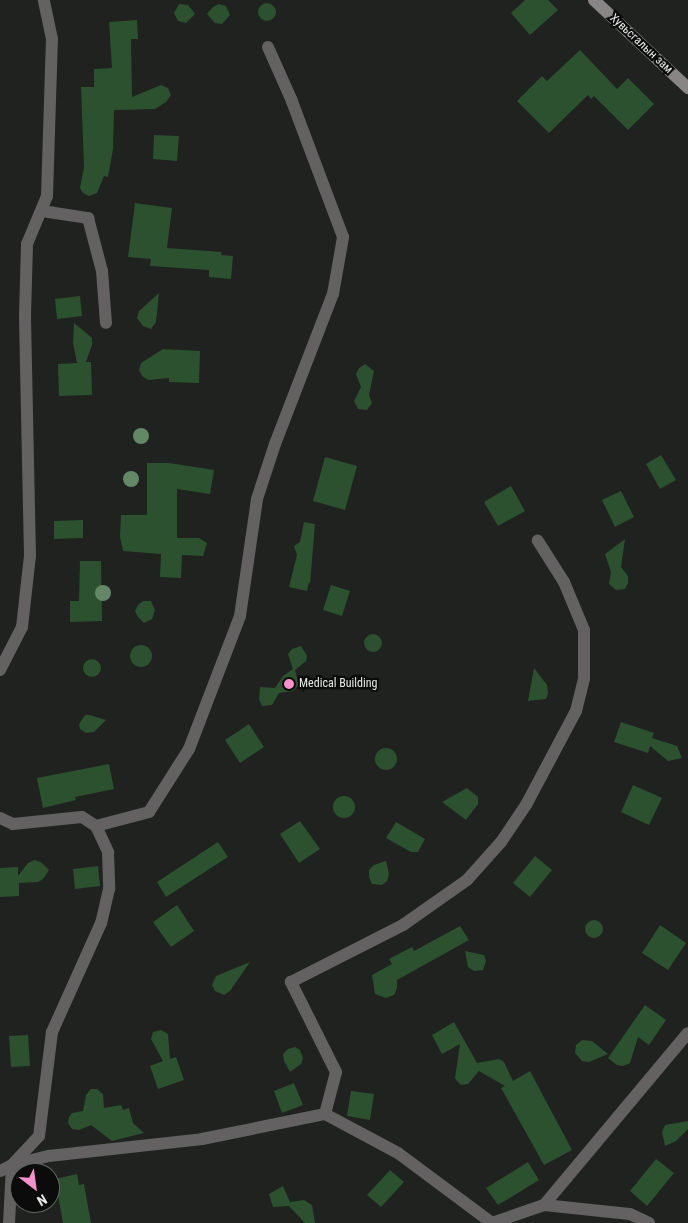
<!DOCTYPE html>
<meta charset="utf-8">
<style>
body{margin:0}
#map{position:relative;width:688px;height:1223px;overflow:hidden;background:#1f221f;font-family:"Roboto Condensed",sans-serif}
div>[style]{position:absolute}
.building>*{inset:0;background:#2b512e}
.round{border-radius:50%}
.minor>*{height:12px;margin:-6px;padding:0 6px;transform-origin:6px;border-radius:6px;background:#636162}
.secondary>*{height:12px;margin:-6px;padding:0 6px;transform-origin:6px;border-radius:6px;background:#898587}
.trees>*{width:16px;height:16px;margin:-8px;border-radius:50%;background:#648765}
.dots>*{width:14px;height:14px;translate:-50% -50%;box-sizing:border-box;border:2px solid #0a0b0a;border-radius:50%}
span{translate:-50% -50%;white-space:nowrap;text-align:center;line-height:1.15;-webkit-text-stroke:4.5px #0a0b0a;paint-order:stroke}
.street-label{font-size:12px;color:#e9ebe9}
.poi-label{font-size:12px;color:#e9ebe9}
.left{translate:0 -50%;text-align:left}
.north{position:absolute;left:10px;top:1163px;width:50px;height:50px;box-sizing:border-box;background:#0a0b0a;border:1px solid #636563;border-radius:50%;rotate:150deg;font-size:14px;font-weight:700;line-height:20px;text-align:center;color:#e9ebe9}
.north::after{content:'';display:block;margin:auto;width:18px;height:22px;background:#f890cc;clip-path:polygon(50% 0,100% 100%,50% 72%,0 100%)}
</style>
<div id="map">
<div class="building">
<div style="clip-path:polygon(525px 0,548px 0,558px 10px,530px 35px,511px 13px)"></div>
<div class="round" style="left:258px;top:3px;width:18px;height:18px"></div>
<div style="clip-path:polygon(179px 4px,188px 5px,195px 14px,186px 23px,178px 21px,174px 13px)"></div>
<div style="clip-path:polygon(219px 4px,226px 6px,230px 15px,222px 24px,215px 23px,207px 14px,213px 7px)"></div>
<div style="clip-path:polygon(137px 20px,138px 39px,131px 39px,132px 97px,161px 85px,168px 88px,171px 95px,166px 102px,155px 109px,114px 110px,113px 149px,108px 177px,104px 176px,97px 193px,89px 196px,83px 193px,80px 188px,84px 167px,81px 87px,94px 87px,94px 69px,112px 68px,109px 22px)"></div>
<div style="clip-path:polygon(580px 50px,617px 89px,628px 78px,654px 104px,628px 130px,594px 96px,591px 99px,588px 95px,549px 133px,517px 101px,542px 76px,547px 81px)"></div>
<div style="clip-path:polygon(154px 135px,179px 136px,177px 161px,153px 159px)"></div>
<div style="clip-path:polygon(135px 203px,172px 208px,167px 248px,222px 252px,221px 255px,233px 256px,231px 279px,209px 277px,209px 270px,150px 266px,151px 259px,128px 257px)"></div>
<div style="clip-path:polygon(159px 293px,156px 322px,151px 329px,143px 326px,137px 318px,139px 311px)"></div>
<div style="clip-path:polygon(80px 296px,82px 316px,57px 319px,55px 299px)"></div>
<div style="clip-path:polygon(74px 323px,92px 338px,92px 345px,86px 362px,91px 362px,92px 395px,59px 396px,58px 364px,77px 363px,73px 343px)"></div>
<div style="clip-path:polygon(163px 349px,200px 351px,199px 383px,169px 382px,169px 378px,148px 380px,142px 376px,139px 370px,141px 363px)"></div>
<div style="clip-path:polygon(365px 364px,374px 371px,369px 395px,372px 403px,367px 410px,358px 409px,354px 401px,361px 387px,356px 374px,359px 368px)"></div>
<div style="clip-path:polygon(661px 455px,676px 480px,660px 489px,646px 464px)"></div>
<div style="clip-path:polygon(325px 457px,357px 466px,345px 510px,313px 501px)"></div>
<div style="clip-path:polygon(147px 463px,169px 463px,214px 470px,210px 494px,177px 489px,177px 538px,199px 538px,207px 543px,203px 556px,182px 555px,181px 578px,160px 577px,161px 554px,123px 551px,120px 537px,121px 515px,147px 515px)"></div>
<div style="clip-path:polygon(511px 486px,525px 511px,498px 526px,484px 502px)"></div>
<div style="clip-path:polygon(621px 491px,634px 517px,615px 527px,602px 500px)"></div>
<div style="clip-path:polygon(83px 520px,83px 538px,54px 539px,54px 521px)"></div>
<div style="clip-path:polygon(304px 522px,315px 524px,310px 584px,309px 582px,307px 591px,289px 587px,297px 555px,294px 546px,300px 542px)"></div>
<div style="clip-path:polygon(625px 539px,621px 567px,628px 576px,628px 583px,625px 589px,616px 590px,609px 584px,611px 572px,605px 554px)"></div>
<div style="clip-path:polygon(80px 561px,101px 561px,102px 621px,70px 622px,70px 601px,79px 601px)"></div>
<div style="clip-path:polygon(331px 585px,350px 591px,342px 616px,323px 610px)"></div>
<div style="clip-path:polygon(143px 601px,151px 601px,155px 610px,152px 619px,144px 623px,138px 617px,135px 611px,138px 605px)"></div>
<div class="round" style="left:364px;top:634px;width:18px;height:18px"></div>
<div class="round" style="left:130px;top:645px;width:22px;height:22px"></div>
<div style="clip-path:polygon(301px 646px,307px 656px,306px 661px,295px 670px,299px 685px,293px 691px,279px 693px,272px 705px,262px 706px,259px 699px,260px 687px,275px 688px,283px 676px,293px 669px,288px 654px,292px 649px)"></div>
<div class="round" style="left:83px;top:659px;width:18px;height:18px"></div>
<div style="clip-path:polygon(534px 668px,547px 685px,548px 693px,546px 699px,528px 701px)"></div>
<div style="clip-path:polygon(85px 715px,90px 715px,106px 720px,94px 732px,86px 733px,80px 729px,79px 724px)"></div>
<div style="clip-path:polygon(621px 722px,654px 733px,652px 738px,677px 746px,682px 758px,668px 761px,650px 746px,648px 753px,614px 742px)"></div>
<div style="clip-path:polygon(249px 724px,264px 747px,240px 763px,225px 740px)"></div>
<div class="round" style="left:375px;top:748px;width:22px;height:22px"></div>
<div style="clip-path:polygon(109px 764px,114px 789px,75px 797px,76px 800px,43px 808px,37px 778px)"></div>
<div style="clip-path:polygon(633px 785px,662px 798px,649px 825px,621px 812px)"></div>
<div style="clip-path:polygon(467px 788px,478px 797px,478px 804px,466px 820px,442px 802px)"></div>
<div class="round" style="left:333px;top:796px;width:22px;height:22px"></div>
<div style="clip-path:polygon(300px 821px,320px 849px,299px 863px,280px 834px)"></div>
<div style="clip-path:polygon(396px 822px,425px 839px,418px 852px,411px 852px,386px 838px)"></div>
<div style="clip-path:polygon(218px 842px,228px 857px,166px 897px,157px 882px)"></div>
<div style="clip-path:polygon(535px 856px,552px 870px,530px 897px,513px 883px)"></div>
<div style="clip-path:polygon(35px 860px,42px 863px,49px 870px,43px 879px,38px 882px,19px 883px,19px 896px,0 897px,0 868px,18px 867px,18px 876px,28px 863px)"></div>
<div style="clip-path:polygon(386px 861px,389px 874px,387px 881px,382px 885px,372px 884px,369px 877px,369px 870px,374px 865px)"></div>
<div style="clip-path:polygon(98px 866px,100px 886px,75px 889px,73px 869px)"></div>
<div style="clip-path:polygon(177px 905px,194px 931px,171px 947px,153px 922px)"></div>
<div class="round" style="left:585px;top:920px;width:18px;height:18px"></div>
<div style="clip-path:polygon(660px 925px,686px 943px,668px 970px,642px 953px)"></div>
<div style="clip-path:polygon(460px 926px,469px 940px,397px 980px,397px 988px,394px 995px,386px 998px,375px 994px,372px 975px,392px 964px,389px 959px,412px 947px,414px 951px)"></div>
<div style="clip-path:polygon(465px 951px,484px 955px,486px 961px,483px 970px,474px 971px,468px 967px)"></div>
<div style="clip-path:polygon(250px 962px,230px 991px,224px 995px,215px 991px,212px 985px,216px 976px)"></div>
<div style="clip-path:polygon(645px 1005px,666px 1020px,649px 1045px,638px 1037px,630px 1063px,623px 1066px,617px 1065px,608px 1058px)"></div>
<div style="clip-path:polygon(454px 1022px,477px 1063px,499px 1059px,504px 1062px,513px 1081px,530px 1071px,572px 1150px,544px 1165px,501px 1088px,505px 1086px,479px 1071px,468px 1084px,461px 1085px,457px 1081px,455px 1078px,460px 1044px,442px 1054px,432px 1035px)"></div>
<div style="clip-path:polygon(161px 1030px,168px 1034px,170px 1059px,176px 1057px,184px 1080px,158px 1089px,150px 1066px,163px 1061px,151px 1039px,153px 1032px)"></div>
<div style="clip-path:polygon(28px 1035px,30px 1066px,11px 1067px,9px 1036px)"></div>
<div style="clip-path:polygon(582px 1040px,592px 1041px,608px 1054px,589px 1062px,582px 1061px,575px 1053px,576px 1045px)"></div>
<div style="clip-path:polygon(295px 1047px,300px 1050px,303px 1058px,301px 1064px,290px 1072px,284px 1061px,283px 1054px,288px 1049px)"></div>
<div style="clip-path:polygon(294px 1083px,303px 1105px,282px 1113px,274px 1091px)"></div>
<div style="clip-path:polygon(91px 1089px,97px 1089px,103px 1094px,104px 1108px,121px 1105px,123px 1110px,129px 1108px,133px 1123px,144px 1133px,112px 1141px,91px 1125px,79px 1130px,72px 1129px,68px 1123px,69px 1117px,72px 1113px,83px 1111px,86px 1095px)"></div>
<div style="clip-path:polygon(351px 1091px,374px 1094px,370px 1120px,347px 1116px)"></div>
<div style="clip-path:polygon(688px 1121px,688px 1129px,676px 1141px,665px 1146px,662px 1132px,665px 1125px)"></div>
<div style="clip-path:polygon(656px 1159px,674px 1173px,647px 1206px,630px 1191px)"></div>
<div style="clip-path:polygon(528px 1162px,539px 1180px,498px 1205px,486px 1188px)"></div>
<div style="clip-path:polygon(390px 1170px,404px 1182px,381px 1207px,367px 1195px)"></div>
<div style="clip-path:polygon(77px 1174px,79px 1185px,84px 1184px,91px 1223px,63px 1223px,55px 1179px)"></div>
<div style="clip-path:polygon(283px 1186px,290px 1202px,304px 1200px,312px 1205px,315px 1223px,305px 1223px,289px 1206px,273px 1207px,269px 1194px)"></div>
</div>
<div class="minor">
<div style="left:42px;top:211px;width:47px;rotate:8.7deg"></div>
<div style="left:88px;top:218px;width:55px;rotate:75.2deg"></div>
<div style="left:102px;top:271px;width:52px;rotate:85.6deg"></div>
<div style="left:0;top:670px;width:48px;rotate:-62.9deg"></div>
<div style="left:22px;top:627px;width:71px;rotate:-83.6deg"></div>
<div style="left:30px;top:556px;width:240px;rotate:-91.2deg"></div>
<div style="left:25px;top:316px;width:72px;rotate:-88.4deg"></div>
<div style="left:27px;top:244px;width:52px;rotate:-67.4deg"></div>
<div style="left:47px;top:196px;width:157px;rotate:-88.2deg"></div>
<div style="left:52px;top:39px;width:40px;rotate:-102deg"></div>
<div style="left:0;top:818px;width:14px;rotate:25deg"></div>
<div style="left:13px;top:824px;width:69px;rotate:-5.8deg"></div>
<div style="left:82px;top:817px;width:17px;rotate:33deg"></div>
<div style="left:96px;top:826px;width:29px;rotate:65deg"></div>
<div style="left:108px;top:852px;width:37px;rotate:88deg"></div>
<div style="left:109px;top:889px;width:35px;rotate:103deg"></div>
<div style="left:101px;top:923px;width:120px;rotate:114.2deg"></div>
<div style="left:52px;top:1032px;width:105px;rotate:97.1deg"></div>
<div style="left:39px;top:1136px;width:40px;rotate:133deg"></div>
<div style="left:12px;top:1165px;width:13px;rotate:153deg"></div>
<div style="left:96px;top:826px;width:55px;rotate:-14.8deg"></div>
<div style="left:149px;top:812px;width:75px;rotate:-57.6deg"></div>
<div style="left:189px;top:749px;width:142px;rotate:-69deg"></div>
<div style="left:240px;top:616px;width:118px;rotate:-81.7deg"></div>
<div style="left:257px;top:499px;width:58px;rotate:-71.9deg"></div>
<div style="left:275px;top:444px;width:161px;rotate:-68.9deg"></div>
<div style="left:333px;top:294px;width:58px;rotate:-80deg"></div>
<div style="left:343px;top:237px;width:145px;rotate:-110.6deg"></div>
<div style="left:292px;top:101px;width:59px;rotate:-114deg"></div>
<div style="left:325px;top:1114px;width:43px;rotate:-75.3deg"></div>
<div style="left:336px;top:1072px;width:101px;rotate:-116.6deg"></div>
<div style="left:291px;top:982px;width:126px;rotate:-27deg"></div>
<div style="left:403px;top:925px;width:78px;rotate:-35.1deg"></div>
<div style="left:467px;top:880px;width:51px;rotate:-48.2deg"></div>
<div style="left:501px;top:842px;width:45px;rotate:-56deg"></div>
<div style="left:526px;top:805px;width:106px;rotate:-62deg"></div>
<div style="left:576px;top:711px;width:34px;rotate:-76deg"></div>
<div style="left:584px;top:678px;width:48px;rotate:-90deg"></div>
<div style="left:584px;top:630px;width:52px;rotate:-112.6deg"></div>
<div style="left:564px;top:582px;width:49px;rotate:-122.4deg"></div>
<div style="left:544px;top:1205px;width:224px;rotate:-50.1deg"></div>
<div style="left:9px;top:1223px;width:58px;rotate:-87deg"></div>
<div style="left:12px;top:1165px;width:38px;rotate:-14deg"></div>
<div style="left:49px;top:1156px;width:154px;rotate:-6.3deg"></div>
<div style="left:202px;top:1139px;width:126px;rotate:-11.5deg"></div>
<div style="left:325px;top:1114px;width:83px;rotate:28.1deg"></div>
<div style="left:398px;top:1153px;width:117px;rotate:36.7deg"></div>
<div style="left:492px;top:1223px;width:55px;rotate:-19.1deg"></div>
<div style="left:544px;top:1205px;width:86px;rotate:6deg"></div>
<div style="left:630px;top:1214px;width:21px;rotate:25deg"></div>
</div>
<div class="secondary">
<div style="left:594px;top:0;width:129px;rotate:43.1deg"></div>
</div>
<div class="trees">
<div style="left:141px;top:436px"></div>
<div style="left:131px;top:479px"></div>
<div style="left:103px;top:593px"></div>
</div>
<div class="dots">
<div style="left:289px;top:684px;background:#f890cc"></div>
</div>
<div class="street-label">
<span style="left:641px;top:44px;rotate:43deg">Хувьсгалын зам</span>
</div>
<div class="poi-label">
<span class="left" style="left:299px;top:684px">Medical Building</span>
</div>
<div class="north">N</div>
</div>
